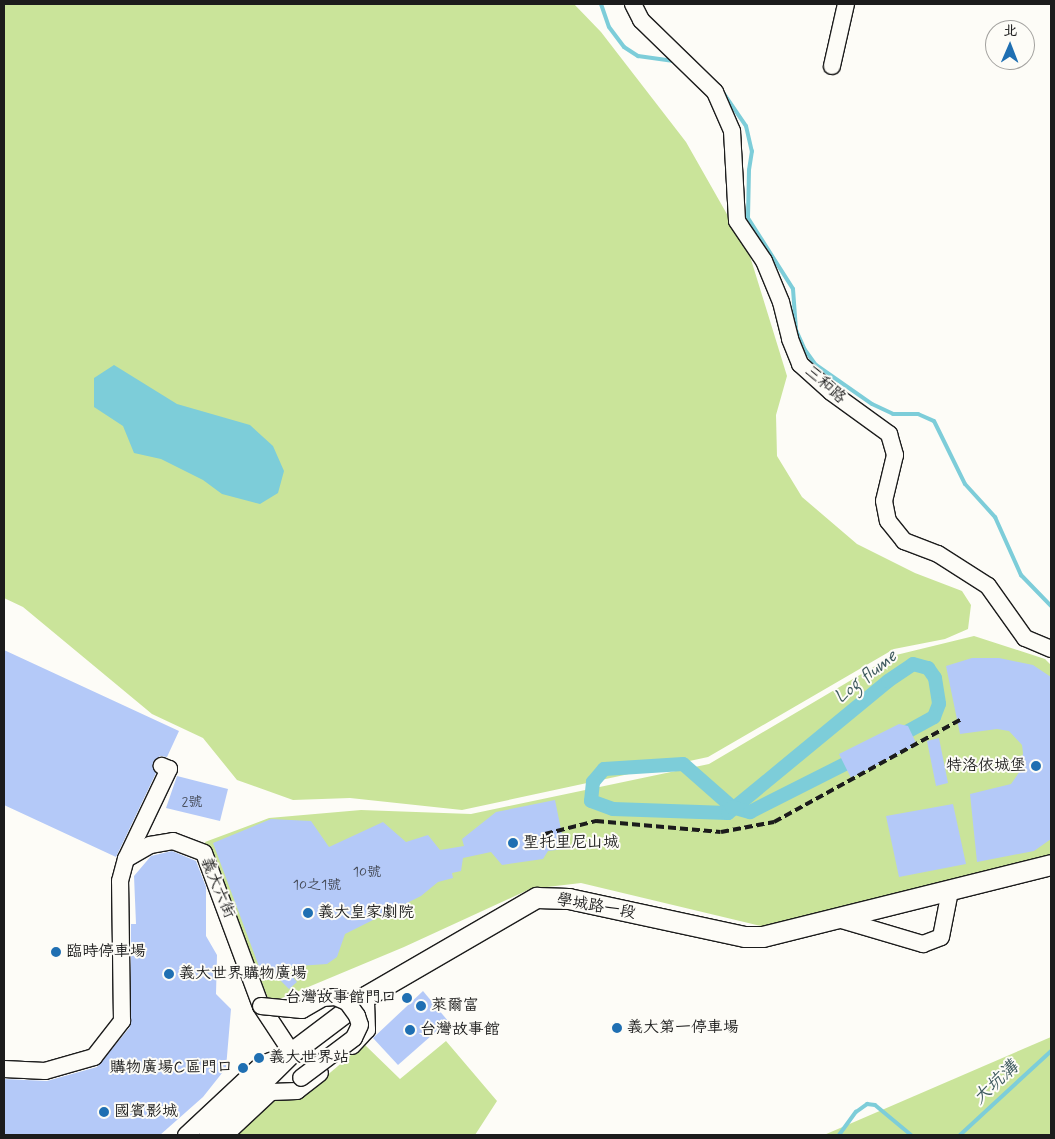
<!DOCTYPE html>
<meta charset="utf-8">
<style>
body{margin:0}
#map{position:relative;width:1055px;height:1139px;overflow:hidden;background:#fdfcf7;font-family:Mynerve,"LXGW WenKai TC",sans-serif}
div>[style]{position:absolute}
.green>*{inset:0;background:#cae49a}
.water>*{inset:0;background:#7dcdd9}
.stream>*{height:4px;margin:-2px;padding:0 2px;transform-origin:2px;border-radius:2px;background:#7dcdd9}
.canal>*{height:14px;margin:-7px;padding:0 7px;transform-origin:7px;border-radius:7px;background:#7dcdd9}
.building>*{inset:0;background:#b4c9f8}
.roads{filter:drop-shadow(1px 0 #1c1c1c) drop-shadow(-1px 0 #1c1c1c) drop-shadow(0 1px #1c1c1c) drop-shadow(0 -1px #1c1c1c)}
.minor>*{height:16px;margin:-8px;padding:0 8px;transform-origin:8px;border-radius:8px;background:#fdfcf7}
.major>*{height:20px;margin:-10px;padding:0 10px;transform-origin:10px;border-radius:10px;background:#fdfcf7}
.rail>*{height:4px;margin-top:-2px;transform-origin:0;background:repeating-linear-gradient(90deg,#1c1c1c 0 8px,transparent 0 12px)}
.bridges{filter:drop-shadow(1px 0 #1c1c1c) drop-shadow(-1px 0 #1c1c1c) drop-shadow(0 1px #1c1c1c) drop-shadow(0 -1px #1c1c1c)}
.minor-bridge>*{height:16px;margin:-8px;padding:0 8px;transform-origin:8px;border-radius:8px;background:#fdfcf7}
.dots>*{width:14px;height:14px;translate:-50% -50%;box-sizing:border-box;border:2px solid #fdfcf7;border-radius:50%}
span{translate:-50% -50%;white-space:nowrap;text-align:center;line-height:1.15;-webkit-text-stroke:4px #fdfcf7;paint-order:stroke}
.number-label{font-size:14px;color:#424753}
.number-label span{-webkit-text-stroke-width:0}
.street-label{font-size:16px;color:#1c1c1c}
.poi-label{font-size:16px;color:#1c1c1c}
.right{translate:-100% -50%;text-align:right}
.left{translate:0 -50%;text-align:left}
.water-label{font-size:18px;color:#3e5a5e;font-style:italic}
.frame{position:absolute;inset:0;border:5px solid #1c1c1c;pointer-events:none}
.north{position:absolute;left:985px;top:20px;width:50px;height:50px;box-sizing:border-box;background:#fdfcf7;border:1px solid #a3a29f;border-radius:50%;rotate:1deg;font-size:14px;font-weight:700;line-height:20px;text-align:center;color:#1c1c1c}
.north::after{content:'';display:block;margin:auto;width:18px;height:22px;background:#1f6fb2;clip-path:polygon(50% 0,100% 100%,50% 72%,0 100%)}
</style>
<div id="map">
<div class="green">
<div style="clip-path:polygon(4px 4px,574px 4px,601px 32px,686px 142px,749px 253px,787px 376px,776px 415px,777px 456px,802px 497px,857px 544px,915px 573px,962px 591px,971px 605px,968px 629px,945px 639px,894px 649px,708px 757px,462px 810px,350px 798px,293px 800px,237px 780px,203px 738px,152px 714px,23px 607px,4px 598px)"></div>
<div style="clip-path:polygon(974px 636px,1045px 659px,1051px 665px,1051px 856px,765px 927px,581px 883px,530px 889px,404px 947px,270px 1003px,205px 842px,269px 818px,361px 810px,471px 814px,709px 764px,892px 656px)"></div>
<div style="clip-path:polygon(1051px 1037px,1051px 1135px,824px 1135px)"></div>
<div style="clip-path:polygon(446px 1041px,497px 1101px,475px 1135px,236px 1135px,277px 1097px,299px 1099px,364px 1044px,400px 1079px)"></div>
</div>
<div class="water">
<div style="clip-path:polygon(114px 365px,177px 404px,250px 425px,273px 446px,284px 471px,278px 493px,260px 504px,222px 494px,203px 480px,161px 459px,134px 453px,123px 426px,94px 407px,94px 378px)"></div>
</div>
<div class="stream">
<div style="left:601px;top:4px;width:24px;rotate:71deg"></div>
<div style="left:609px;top:27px;width:25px;rotate:53deg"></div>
<div style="left:624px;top:47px;width:17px;rotate:33deg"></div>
<div style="left:638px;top:56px;width:36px;rotate:8deg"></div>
<div style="left:722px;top:91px;width:42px;rotate:55.6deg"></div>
<div style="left:746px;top:126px;width:26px;rotate:77deg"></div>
<div style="left:752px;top:151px;width:19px;rotate:99deg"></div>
<div style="left:749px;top:170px;width:48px;rotate:91.2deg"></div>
<div style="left:748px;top:218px;width:84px;rotate:57.6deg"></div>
<div style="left:793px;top:289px;width:41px;rotate:85.8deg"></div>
<div style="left:796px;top:330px;width:22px;rotate:66deg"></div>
<div style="left:805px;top:350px;width:19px;rotate:54deg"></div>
<div style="left:816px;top:365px;width:68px;rotate:34.9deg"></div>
<div style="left:872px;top:404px;width:23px;rotate:25deg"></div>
<div style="left:893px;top:414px;width:25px"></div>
<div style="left:918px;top:414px;width:17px;rotate:24deg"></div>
<div style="left:934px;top:421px;width:70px;rotate:63.8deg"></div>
<div style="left:965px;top:484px;width:45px;rotate:47.7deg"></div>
<div style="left:995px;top:517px;width:64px;rotate:65.9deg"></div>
<div style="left:1021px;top:575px;width:43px;rotate:45.9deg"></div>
<div style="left:839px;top:1135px;width:29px;rotate:-54deg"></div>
<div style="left:856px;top:1112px;width:14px;rotate:-36deg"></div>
<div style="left:867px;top:1104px;width:8px;rotate:7deg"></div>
<div style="left:875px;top:1105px;width:47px;rotate:39.8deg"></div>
<div style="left:960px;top:1135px;width:124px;rotate:-42.7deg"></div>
</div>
<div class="canal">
<div style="left:732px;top:807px;width:65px;rotate:-138.7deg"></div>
<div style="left:683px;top:764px;width:79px;rotate:176.4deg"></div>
<div style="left:604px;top:769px;width:17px;rotate:130deg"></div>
<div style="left:593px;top:782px;width:19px;rotate:96deg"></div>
<div style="left:591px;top:801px;width:23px;rotate:20deg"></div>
<div style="left:613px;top:809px;width:115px;rotate:2deg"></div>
<div style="left:728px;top:813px;width:207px;rotate:-39.5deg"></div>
<div style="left:888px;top:681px;width:30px;rotate:-34deg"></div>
<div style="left:913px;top:664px;width:16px;rotate:15deg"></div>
<div style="left:928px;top:668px;width:12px;rotate:55deg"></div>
<div style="left:935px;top:678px;width:26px;rotate:81deg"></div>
<div style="left:939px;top:704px;width:14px;rotate:111deg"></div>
<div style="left:934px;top:717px;width:46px;rotate:151.2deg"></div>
<div style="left:732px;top:807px;width:19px;rotate:16deg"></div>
<div style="left:750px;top:812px;width:124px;rotate:-26.8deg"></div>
</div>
<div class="building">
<div style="clip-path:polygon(4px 650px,179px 731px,167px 757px,160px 756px,153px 762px,156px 773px,116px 857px,4px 805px)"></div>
<div style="clip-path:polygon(972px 658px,999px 658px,1033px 665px,1051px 677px,1051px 839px,1034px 851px,977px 862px,970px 794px,1011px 784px,1020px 771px,1023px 753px,1022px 745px,1009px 731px,997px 729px,960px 734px,946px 666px)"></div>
<div style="clip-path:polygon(899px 724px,908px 726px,917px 745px,851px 778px,839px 754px)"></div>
<div style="clip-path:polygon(939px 738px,948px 783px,936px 786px,927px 741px)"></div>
<div style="clip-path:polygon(177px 776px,228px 789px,220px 821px,166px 808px)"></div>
<div style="clip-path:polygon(555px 800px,565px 849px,548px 851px,543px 859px,502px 865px,491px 852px,463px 858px,461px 871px,452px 873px,453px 878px,438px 882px,421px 896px,345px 934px,337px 957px,327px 964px,284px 967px,297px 982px,289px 989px,280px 980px,264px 980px,213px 843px,271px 819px,311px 821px,329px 847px,383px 822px,406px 842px,428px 835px,440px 850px,464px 846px,462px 839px,496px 812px)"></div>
<div style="clip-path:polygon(953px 804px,966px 864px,899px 877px,886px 816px)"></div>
<div style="clip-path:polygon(172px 851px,196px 861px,206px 887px,206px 936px,217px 955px,216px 994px,231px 1009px,226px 1068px,203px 1097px,160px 1135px,4px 1135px,4px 1079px,47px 1081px,97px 1067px,130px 1027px,131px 924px,136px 924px,134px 876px,151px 856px)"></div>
<div style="clip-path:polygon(423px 991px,448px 1021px,398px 1065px,373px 1038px)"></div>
</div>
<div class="roads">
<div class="minor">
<div style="left:633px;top:4px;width:18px;rotate:63deg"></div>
<div style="left:641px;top:20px;width:103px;rotate:44.2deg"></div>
<div style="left:715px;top:92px;width:43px;rotate:66.4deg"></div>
<div style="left:732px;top:131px;width:90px;rotate:86.8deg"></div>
<div style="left:737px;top:221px;width:48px;rotate:56deg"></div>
<div style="left:764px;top:261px;width:44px;rotate:67.5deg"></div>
<div style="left:781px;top:302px;width:38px;rotate:76deg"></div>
<div style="left:790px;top:339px;width:27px;rotate:68deg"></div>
<div style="left:800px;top:364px;width:42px;rotate:42.1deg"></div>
<div style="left:831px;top:392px;width:72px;rotate:35.9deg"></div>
<div style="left:889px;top:434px;width:22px;rotate:74deg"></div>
<div style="left:895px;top:455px;width:47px;rotate:103.4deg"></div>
<div style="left:884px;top:501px;width:20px;rotate:79deg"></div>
<div style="left:888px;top:521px;width:26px;rotate:51deg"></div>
<div style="left:904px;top:541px;width:36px;rotate:21deg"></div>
<div style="left:938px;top:554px;width:59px;rotate:32.6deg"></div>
<div style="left:988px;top:586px;width:64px;rotate:54.6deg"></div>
<div style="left:1025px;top:638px;width:28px;rotate:23deg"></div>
<div style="left:832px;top:66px;width:64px;rotate:-77.3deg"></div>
<div style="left:126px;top:859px;width:100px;rotate:-64.5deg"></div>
<div style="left:169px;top:769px;width:8px;rotate:-157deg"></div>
<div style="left:835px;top:918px;width:92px;rotate:16.5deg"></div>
<div style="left:923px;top:944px;width:19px;rotate:-21deg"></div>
<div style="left:941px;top:937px;width:47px;rotate:-78.9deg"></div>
<div style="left:352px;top:1046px;width:22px;rotate:-47deg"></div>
<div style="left:367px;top:1030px;width:33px;rotate:-92deg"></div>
<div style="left:4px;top:1069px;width:41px;rotate:2.8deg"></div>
<div style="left:45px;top:1071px;width:51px;rotate:-15.9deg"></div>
<div style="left:94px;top:1057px;width:46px;rotate:-52.1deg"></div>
<div style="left:122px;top:1021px;width:140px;rotate:-90.8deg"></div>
<div style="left:120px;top:881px;width:23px;rotate:-75deg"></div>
<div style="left:126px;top:859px;width:28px;rotate:-30deg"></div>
<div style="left:150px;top:845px;width:23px;rotate:-10deg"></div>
<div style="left:173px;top:841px;width:33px;rotate:21deg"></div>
<div style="left:204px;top:853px;width:163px;rotate:69.6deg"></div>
<div style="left:261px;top:1006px;width:56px;rotate:56.6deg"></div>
<div style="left:292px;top:1053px;width:32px;rotate:160deg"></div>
<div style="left:262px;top:1064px;width:104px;rotate:136.9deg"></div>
<div style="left:225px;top:1135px;width:63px;rotate:-43.1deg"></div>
<div style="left:271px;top:1092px;width:26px;rotate:-2deg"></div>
<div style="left:297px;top:1091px;width:29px;rotate:-38deg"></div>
</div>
<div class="major">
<div style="left:209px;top:1135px;width:117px;rotate:-44.7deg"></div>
<div style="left:292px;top:1053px;width:93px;rotate:-37.1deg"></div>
<div style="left:366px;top:997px;width:198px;rotate:-30.1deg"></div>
<div style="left:537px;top:898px;width:32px;rotate:2deg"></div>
<div style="left:569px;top:899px;width:180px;rotate:12.2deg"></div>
<div style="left:745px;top:937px;width:18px"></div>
<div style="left:763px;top:937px;width:297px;rotate:-14deg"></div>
</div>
</div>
<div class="rail">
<div style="left:545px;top:834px;width:53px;rotate:-14.3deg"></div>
<div style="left:596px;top:821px;width:125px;rotate:5deg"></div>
<div style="left:721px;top:832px;width:54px;rotate:-10.7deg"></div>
<div style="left:774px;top:822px;width:213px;rotate:-28.8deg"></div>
</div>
<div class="bridges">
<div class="minor-bridge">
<div style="left:261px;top:1006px;width:41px;rotate:5.6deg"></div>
<div style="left:302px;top:1010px;width:24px;rotate:-30deg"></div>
<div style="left:323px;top:998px;width:12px;rotate:-5deg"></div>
<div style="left:335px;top:997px;width:13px;rotate:23deg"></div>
<div style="left:347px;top:1002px;width:17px;rotate:54deg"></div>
<div style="left:357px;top:1016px;width:9px;rotate:72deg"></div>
<div style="left:360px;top:1025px;width:14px;rotate:115deg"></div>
<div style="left:354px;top:1038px;width:66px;rotate:143deg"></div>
</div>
</div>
<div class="dots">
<div style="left:1036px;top:766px;background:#1f6fb2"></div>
<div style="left:513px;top:843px;background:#1f6fb2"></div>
<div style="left:308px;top:913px;background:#1f6fb2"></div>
<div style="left:56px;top:952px;background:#1f6fb2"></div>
<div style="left:169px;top:974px;background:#1f6fb2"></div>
<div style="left:407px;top:998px;background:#1f6fb2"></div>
<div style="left:421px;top:1006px;background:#1f6fb2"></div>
<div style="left:617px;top:1028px;background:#1f6fb2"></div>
<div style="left:410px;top:1030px;background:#1f6fb2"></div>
<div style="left:259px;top:1058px;background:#1f6fb2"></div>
<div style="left:243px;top:1068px;background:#1f6fb2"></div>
<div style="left:104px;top:1112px;background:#1f6fb2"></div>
</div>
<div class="number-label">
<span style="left:192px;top:802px">2號</span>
<span style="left:367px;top:872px">10號</span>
<span style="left:317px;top:885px">10之1號</span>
</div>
<div class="street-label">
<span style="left:825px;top:385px;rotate:41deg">三和路</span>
<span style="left:217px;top:888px;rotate:67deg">義大六街</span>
<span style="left:596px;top:907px;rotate:10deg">學城路一段</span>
</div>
<div class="poi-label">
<span class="right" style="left:1026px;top:766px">特洛依城堡</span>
<span class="left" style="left:523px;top:843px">聖托里尼山城</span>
<span class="left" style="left:318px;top:913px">義大皇家劇院</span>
<span class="left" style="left:66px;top:952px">臨時停車場</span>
<span class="left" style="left:179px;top:974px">義大世界購物廣場</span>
<span class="right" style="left:397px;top:998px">台灣故事館門口</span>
<span class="left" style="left:431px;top:1006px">萊爾富</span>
<span class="left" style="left:627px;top:1028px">義大第一停車場</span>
<span class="left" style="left:420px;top:1030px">台灣故事館</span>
<span class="left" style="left:269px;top:1058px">義大世界站</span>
<span class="right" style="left:233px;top:1068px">購物廣場C區門口</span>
<span class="left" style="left:114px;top:1112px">國賓影城</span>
</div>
<div class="water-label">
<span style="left:866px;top:677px;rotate:-38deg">Log flume</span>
<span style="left:996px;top:1083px;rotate:-43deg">大坑溝</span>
</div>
<div class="frame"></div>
<div class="north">北</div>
</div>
